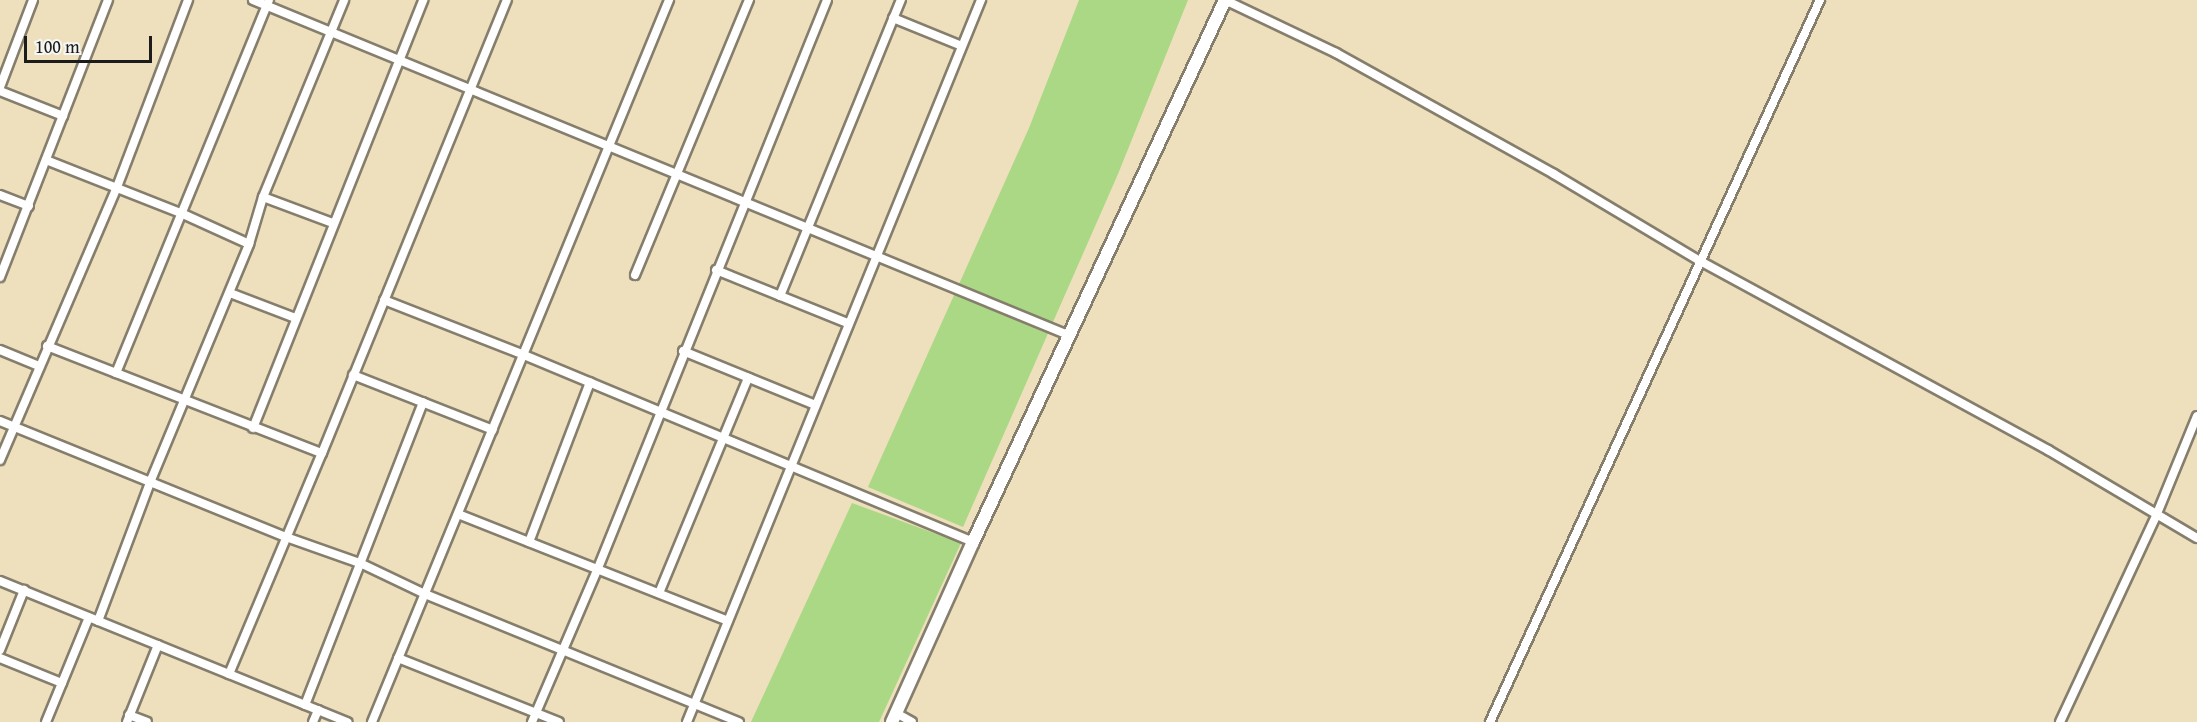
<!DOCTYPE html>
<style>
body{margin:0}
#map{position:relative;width:2197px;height:722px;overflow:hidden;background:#eedfbd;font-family:"Gentium Book Plus",serif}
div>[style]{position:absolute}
.green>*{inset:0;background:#aad885}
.roads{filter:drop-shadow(2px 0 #857e6c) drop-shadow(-2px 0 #857e6c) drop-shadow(0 2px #857e6c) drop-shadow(0 -2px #857e6c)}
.street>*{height:8px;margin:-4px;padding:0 4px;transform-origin:4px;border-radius:4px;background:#fff}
.primary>*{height:12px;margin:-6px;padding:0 6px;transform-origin:6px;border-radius:6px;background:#fff}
span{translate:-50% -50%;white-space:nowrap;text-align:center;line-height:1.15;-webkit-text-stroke:4.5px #f6f6f2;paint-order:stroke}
.scale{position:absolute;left:24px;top:36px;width:128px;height:27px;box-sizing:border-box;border:3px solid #1c1c1c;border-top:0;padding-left:8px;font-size:18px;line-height:21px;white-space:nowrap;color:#1c1c1c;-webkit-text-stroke:4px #f6f6f2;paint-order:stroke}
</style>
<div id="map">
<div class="green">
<div style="clip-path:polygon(1079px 0,1188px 0,1118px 174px,963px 527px,868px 487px,1029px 128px)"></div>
<div style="clip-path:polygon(852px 503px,961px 543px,879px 722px,751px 722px)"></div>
</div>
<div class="roads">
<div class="street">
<div style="left:253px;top:0;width:881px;rotate:22.34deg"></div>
<div style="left:1225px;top:0;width:123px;rotate:25.5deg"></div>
<div style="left:1336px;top:53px;width:249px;rotate:29deg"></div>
<div style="left:1554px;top:174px;width:170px;rotate:30.8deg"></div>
<div style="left:1700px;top:261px;width:396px;rotate:28.5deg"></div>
<div style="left:2048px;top:450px;width:173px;rotate:30.6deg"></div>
<div style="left:893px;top:18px;width:74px;rotate:22.1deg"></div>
<div style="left:0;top:87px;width:93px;rotate:-69.2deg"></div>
<div style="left:0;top:91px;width:68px;rotate:21.6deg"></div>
<div style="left:46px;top:160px;width:147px;rotate:21.5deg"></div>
<div style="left:183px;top:214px;width:72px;rotate:24.4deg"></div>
<div style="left:0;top:195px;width:31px;rotate:21deg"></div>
<div style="left:263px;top:197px;width:75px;rotate:20.4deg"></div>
<div style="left:716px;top:270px;width:141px;rotate:22deg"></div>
<div style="left:635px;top:275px;width:298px;rotate:-67.5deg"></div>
<div style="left:0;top:277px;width:297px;rotate:-68.7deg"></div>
<div style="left:230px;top:293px;width:70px;rotate:21deg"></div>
<div style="left:780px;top:296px;width:320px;rotate:-67.8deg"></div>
<div style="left:384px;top:300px;width:150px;rotate:21.4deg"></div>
<div style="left:524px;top:355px;width:486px;rotate:22.6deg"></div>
<div style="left:47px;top:346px;width:295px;rotate:21.3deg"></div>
<div style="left:0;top:350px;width:42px;rotate:22.3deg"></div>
<div style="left:683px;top:351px;width:143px;rotate:22.2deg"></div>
<div style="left:116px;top:373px;width:403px;rotate:-67.7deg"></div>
<div style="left:353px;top:375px;width:150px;rotate:21.4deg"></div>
<div style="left:0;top:421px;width:309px;rotate:22.1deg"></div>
<div style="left:286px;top:537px;width:78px;rotate:19.4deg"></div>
<div style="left:360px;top:563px;width:72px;rotate:25.5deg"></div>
<div style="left:425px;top:594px;width:339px;rotate:22.2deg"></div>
<div style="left:253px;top:428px;width:461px;rotate:-68.3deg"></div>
<div style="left:0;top:460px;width:297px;rotate:-66.8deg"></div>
<div style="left:117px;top:187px;width:200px;rotate:-69.2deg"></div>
<div style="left:458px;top:514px;width:290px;rotate:21.6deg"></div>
<div style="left:529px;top:542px;width:171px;rotate:-69.1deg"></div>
<div style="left:0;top:581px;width:375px;rotate:22.1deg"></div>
<div style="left:659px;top:593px;width:233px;rotate:-67.5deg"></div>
<div style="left:98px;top:621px;width:151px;rotate:-69.4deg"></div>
<div style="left:151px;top:480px;width:256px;rotate:-67.4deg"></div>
<div style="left:249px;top:244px;width:49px;rotate:-73.4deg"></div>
<div style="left:263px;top:197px;width:213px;rotate:-67.6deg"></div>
<div style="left:0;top:650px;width:65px;rotate:-68.2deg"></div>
<div style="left:0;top:658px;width:67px;rotate:22deg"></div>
<div style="left:398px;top:658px;width:173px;rotate:21.7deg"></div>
<div style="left:229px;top:674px;width:240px;rotate:-67.2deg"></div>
<div style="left:322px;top:453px;width:489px;rotate:-67.8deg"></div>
<div style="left:305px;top:705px;width:325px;rotate:-68.7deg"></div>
<div style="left:896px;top:713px;width:18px;rotate:29deg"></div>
<div style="left:129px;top:715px;width:19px;rotate:21deg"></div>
<div style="left:46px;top:722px;width:113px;rotate:-67.7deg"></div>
<div style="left:127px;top:722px;width:83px;rotate:-68.1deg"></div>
<div style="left:313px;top:722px;width:13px;rotate:-67deg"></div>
<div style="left:372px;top:722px;width:781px;rotate:-67.64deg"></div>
<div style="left:532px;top:722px;width:168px;rotate:-66.8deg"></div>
<div style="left:598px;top:568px;width:612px;rotate:-68.04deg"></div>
<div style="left:687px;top:722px;width:780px;rotate:-67.84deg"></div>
<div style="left:1490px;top:722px;width:794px;rotate:-65.44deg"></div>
<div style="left:2060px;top:722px;width:227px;rotate:-65deg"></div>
<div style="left:2156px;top:516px;width:108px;rotate:-67.7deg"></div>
</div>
<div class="primary">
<div style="left:892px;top:722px;width:197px;rotate:-65.8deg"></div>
<div style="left:973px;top:542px;width:598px;rotate:-65.06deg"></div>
</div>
</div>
<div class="scale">100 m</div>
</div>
